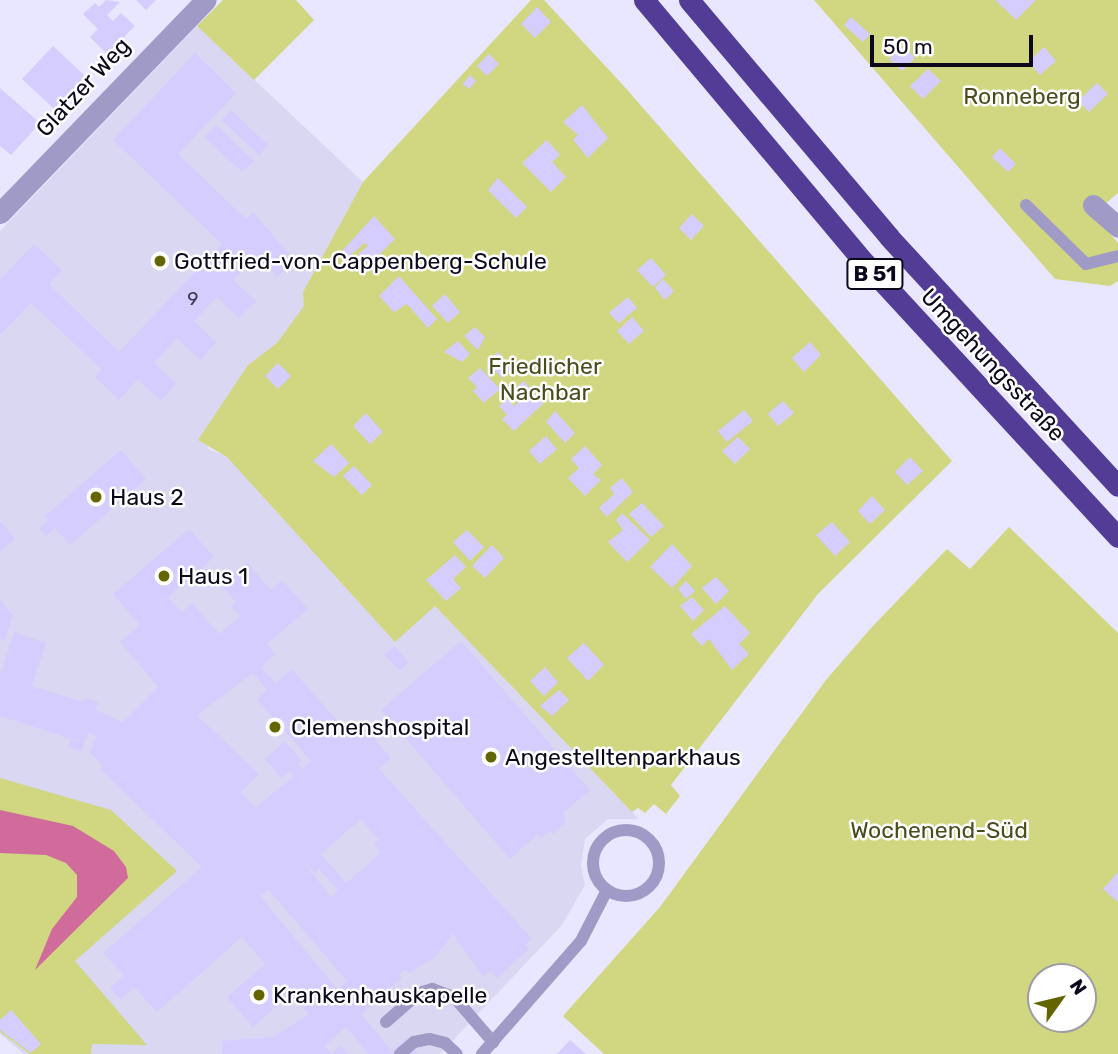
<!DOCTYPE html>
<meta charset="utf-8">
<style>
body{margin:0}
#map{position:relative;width:1118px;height:1054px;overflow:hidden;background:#e9e6ff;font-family:Rubik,sans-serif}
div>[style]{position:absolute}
.built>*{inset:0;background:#dad7f3}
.green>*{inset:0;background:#d1d680}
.water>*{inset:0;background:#d06b9c}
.building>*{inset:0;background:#d4cdfe}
.lane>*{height:12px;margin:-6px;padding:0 6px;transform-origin:6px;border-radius:6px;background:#a09ac6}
.lane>.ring{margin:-6px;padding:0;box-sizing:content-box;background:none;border:12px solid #a09ac6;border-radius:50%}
.street>*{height:21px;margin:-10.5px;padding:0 10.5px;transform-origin:10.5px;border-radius:10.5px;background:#a09ac6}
.highway>*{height:21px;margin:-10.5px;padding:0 10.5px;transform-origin:10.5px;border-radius:10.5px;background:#533c95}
.dots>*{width:19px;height:19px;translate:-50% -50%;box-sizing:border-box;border:4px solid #fff;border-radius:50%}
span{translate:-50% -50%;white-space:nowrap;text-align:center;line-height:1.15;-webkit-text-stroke:5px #fff;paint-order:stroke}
.number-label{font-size:19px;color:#3e3954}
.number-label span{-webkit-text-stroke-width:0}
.shield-label span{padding:2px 5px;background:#fff;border:2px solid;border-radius:5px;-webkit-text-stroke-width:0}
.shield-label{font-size:21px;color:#0c081c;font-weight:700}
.street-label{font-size:23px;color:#0c081c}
.park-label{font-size:23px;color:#4a4c1c}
.poi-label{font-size:23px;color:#0c081c}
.left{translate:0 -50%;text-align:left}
.north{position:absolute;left:1027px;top:963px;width:70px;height:70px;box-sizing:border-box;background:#fff;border:2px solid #9e9ca4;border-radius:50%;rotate:56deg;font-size:19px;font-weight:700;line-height:28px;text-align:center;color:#0c081c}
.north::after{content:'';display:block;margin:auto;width:24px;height:32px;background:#636500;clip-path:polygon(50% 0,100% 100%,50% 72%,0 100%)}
.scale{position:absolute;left:870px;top:35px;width:163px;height:32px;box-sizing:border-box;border:4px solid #0c081c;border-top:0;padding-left:9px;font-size:21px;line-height:24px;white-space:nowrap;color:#0c081c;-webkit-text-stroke:5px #fff;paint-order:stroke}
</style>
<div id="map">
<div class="built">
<div style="clip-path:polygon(197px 26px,363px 182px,303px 292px,305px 306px,277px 343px,248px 365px,207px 449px,227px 456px,395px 641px,435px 606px,639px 819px,608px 819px,585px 839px,581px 866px,585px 885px,562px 925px,440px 1054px,24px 1054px,0 1034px,0 231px)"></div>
</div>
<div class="green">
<div style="clip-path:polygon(223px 0,296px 0,314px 20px,254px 80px,197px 26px)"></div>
<div style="clip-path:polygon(531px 0,544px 0,622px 84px,952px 461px,818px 594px,671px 785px,680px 796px,666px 814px,654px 804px,645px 813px,638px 808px,632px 812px,435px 606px,395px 642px,227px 457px,198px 440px,248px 365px,277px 343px,304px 306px,303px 292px,363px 182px)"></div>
<div style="clip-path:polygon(814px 0,1118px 0,1118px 193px,1093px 214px,1118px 243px,1118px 281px,1110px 286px,1055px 279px)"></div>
<div style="clip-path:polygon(evenodd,1009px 527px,1118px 633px,1118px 1054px,604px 1054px,563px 1016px,660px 907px,826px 680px,871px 628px,947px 549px,970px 569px,1009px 527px,1041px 977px,1083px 977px,1083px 1019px,1041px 1019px,1041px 977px)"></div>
<div style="clip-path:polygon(0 778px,111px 810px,177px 871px,75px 961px,147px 1045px,92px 1044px,91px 1054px,30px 1054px,0 1032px)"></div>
</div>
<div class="water">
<div style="clip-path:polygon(0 810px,73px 826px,114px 851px,126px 867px,128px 878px,35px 970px,52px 929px,77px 897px,77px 875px,66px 863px,46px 855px,0 853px)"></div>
</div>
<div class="building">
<div style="clip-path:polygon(106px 0,120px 2px,107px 15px,113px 21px,121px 13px,135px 26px,107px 54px,90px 37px,98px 29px,83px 14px,95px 3px,99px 7px)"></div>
<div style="clip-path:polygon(136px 0,156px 0,146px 10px)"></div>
<div style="clip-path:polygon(995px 0,1036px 0,1016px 20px)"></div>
<div style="clip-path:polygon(537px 7px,551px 22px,535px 38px,521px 24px)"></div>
<div style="clip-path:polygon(851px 17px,870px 34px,863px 42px,844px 25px)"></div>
<div style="clip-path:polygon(53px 46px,85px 76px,54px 109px,22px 79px)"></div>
<div style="clip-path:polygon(904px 46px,915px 58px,902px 71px,889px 59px)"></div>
<div style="clip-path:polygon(1044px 47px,1056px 61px,1040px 75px,1028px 62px)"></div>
<div style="clip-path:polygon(195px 53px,236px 93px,178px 154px,246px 219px,253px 212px,294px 260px,278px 277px,256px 256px,233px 280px,256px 301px,239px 318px,217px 297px,194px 321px,216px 342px,200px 360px,177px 338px,154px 363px,176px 383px,161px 401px,138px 379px,119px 400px,95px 377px,102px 370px,31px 303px,0 335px,0 280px,34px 244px,62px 270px,49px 284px,119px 352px,222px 244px,113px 140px)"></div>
<div style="clip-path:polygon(489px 54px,499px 64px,487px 76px,477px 66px)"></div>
<div style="clip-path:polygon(928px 69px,941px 81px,923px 99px,910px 86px)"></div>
<div style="clip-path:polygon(470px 75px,476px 81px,469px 89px,463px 84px)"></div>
<div style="clip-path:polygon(1097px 83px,1108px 94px,1089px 112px,1078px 101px)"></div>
<div style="clip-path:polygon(0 88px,40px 123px,11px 155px,0 146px)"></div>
<div style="clip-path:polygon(582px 105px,608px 138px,588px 158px,573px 140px,578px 135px,563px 122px)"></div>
<div style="clip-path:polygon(231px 110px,268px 145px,259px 155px,222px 120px)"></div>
<div style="clip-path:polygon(216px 125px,254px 161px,242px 172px,204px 137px)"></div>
<div style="clip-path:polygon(547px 140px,560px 155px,552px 162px,566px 177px,551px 192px,522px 163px)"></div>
<div style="clip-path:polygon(1000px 148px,1016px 164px,1008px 172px,992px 157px)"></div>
<div style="clip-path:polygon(498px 178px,527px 207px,516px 218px,488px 190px)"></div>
<div style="clip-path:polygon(692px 214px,704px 226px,691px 240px,679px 228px)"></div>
<div style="clip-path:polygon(374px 216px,395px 239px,369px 265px,358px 254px,368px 246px,365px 243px,348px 257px,342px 251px)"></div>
<div style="clip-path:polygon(651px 258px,666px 275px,653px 287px,637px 270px)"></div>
<div style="clip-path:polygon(399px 276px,437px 319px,428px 328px,407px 304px,394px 312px,379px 296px)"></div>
<div style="clip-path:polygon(663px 279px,674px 291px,665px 300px,655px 288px)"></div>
<div style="clip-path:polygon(445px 294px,460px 312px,448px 323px,432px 306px)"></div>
<div style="clip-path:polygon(628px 297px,637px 308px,619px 323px,609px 313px)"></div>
<div style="clip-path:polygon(632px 317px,644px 331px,629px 344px,617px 331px)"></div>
<div style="clip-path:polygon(475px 327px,485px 337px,478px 350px,464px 336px)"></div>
<div style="clip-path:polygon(458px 341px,470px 354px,462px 362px,444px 352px)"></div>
<div style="clip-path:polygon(810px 342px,821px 355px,804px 372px,792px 358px)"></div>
<div style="clip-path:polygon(498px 352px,513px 368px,502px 378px,487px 362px)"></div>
<div style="clip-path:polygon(278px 363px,291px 376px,278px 389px,265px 376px)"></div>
<div style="clip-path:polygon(480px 368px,500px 389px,484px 403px,473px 391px,477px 387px,468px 378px)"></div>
<div style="clip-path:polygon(524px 381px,543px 404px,514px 431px,502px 419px,507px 415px,499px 406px,508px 399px,514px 406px,518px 403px,510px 392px)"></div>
<div style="clip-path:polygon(783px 401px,794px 413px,778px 426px,768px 414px)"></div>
<div style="clip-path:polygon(744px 410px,753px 421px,727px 442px,718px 431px)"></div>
<div style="clip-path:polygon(555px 411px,575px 433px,565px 443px,546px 422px)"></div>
<div style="clip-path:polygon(366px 413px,383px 432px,370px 444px,353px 426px)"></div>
<div style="clip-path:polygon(546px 436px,557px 449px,540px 464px,529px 451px)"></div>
<div style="clip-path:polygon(738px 437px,750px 449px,735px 464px,722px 451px)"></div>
<div style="clip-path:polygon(331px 444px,349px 463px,334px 477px,313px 461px)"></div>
<div style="clip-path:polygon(585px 446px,602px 465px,593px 474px,601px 480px,585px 496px,568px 478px,579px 468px,571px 459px)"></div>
<div style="clip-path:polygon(121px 450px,146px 479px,70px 545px,55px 528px,46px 536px,39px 528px,48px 520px,45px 516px)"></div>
<div style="clip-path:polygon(910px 457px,923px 471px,907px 485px,895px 472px)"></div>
<div style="clip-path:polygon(354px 466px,372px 485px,362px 495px,343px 476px)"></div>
<div style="clip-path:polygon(622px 478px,633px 492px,607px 517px,599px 508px,614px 494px,610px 488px)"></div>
<div style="clip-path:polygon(872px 496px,885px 510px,870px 524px,858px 511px)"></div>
<div style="clip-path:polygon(642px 503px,664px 526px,651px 537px,629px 514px)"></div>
<div style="clip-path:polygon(622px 513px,650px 540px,627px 562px,608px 542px,623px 530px,616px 520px)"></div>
<div style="clip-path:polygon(0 521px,15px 539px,0 552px)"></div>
<div style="clip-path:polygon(832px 522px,850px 542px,835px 556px,816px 535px)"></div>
<div style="clip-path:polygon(evenodd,189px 529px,214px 557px,168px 597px,182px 612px,192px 603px,219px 634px,240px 616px,231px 607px,236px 602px,221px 585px,247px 562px,271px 590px,282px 580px,308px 609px,267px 644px,275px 654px,261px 667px,275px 683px,292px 669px,347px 732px,359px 721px,391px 758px,379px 769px,532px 939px,525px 945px,529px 949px,497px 978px,491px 971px,483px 977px,450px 930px,452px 936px,434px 958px,409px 973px,405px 969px,399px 975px,402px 978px,361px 1014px,392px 1051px,406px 1039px,418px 1054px,369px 1054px,346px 1027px,324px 1046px,331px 1054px,222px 1054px,222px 1041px,273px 1037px,309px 1014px,291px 993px,253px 1027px,227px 997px,265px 964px,242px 937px,157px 1012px,134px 987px,120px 999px,110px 988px,124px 975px,103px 953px,202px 867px,100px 769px,103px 766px,90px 753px,96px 736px,88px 733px,82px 751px,68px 747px,71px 739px,0 716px,0 675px,14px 632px,46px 643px,32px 686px,83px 702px,84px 698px,98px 702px,96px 710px,123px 722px,158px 687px,120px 642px,140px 625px,113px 594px,189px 529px,253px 673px,267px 690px,257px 699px,311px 761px,302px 769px,298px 764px,302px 761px,285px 741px,265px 759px,282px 778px,290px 771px,294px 776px,255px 808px,241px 792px,259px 774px,197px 715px,253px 673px,189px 529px,361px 819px,379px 840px,374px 844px,381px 853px,346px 883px,321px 854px,361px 819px,189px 529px,303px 861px,315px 873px,319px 869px,338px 890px,331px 897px,303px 861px,189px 529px,268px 889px,347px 981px,338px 990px,260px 896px,268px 889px)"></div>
<div style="clip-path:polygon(467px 530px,484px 547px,470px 561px,453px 542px)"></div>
<div style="clip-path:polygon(672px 544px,692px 566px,672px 588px,650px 567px)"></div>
<div style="clip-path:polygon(492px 545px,504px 558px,485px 578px,472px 566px)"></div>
<div style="clip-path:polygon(455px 555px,466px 567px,453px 579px,461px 588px,446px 601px,426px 580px)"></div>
<div style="clip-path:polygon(716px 577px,729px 591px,716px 604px,702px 588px)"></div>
<div style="clip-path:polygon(686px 581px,695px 591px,686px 599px,678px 589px)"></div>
<div style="clip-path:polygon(692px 597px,704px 610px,693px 621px,680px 606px)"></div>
<div style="clip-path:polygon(0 600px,13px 615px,5px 640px,0 639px)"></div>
<div style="clip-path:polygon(725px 606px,750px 633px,739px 644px,749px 654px,732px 670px,709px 639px,702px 646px,691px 634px)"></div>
<div style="clip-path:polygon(461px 641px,590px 790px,563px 813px,566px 823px,553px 834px,550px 831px,541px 838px,537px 835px,510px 859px,381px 710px)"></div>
<div style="clip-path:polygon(584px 643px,604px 665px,588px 681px,567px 658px)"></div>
<div style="clip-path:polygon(394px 646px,409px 662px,400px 671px,384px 655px)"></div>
<div style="clip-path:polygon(545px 667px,558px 682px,544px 696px,530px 681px)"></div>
<div style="clip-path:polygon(559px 690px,569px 700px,552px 716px,540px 706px)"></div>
<div style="clip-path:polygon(1118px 872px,1118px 902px,1103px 889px)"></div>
<div style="clip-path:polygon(11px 1010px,41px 1044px,31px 1053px,0 1030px,0 1020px)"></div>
<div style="clip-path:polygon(570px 1040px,586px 1054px,557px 1054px)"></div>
<div style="clip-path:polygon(341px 1045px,348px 1054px,331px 1054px)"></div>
</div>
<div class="lane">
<div style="left:1026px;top:205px;width:84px;rotate:44.5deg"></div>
<div style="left:1086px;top:264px;width:33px;rotate:-14deg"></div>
<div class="ring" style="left:593px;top:830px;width:54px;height:54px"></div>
<div style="left:386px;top:1022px;width:44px;rotate:-41.3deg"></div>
<div style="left:419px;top:993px;width:14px;rotate:-17deg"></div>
<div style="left:432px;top:989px;width:23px;rotate:20deg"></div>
<div style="left:454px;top:997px;width:60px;rotate:49.1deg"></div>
<div style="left:400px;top:1054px;width:18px;rotate:-41deg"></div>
<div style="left:414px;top:1042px;width:16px;rotate:-11deg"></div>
<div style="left:430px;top:1039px;width:16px;rotate:15deg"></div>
<div style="left:445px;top:1043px;width:16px;rotate:43deg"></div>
<div style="left:482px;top:1054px;width:150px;rotate:-48.8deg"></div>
<div style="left:581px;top:941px;width:57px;rotate:-63deg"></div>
</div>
<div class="street">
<div style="left:1093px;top:205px;width:33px;rotate:41deg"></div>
<div style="left:0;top:213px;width:296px;rotate:-46deg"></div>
</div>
<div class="highway">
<div style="left:644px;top:0;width:344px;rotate:50deg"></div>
<div style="left:865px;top:263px;width:373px;rotate:47.3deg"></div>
<div style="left:689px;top:0;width:310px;rotate:49.8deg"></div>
<div style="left:889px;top:237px;width:338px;rotate:47.4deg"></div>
</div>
<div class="dots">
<div style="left:160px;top:261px;background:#636500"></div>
<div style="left:96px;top:497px;background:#636500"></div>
<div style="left:164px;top:576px;background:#636500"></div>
<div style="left:275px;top:727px;background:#636500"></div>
<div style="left:491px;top:757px;background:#636500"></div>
<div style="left:259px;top:995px;background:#636500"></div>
</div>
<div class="number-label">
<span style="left:193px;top:299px">9</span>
</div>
<div class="shield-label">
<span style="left:875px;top:274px">B 51</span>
</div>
<div class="street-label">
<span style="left:83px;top:87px;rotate:-47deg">Glatzer Weg</span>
<span style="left:993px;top:365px;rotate:47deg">Umgehungsstraße</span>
</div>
<div class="park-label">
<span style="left:1022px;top:96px">Ronneberg</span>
<span style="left:545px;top:379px">Friedlicher<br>Nachbar</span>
<span style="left:939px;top:830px">Wochenend-Süd</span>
</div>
<div class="poi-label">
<span class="left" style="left:174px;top:261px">Gottfried-von-Cappenberg-Schule</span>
<span class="left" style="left:110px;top:497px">Haus 2</span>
<span class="left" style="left:178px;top:576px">Haus 1</span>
<span class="left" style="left:291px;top:727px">Clemenshospital</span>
<span class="left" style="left:505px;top:757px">Angestelltenparkhaus</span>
<span class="left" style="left:273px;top:995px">Krankenhauskapelle</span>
</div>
<div class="north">N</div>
<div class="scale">50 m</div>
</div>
